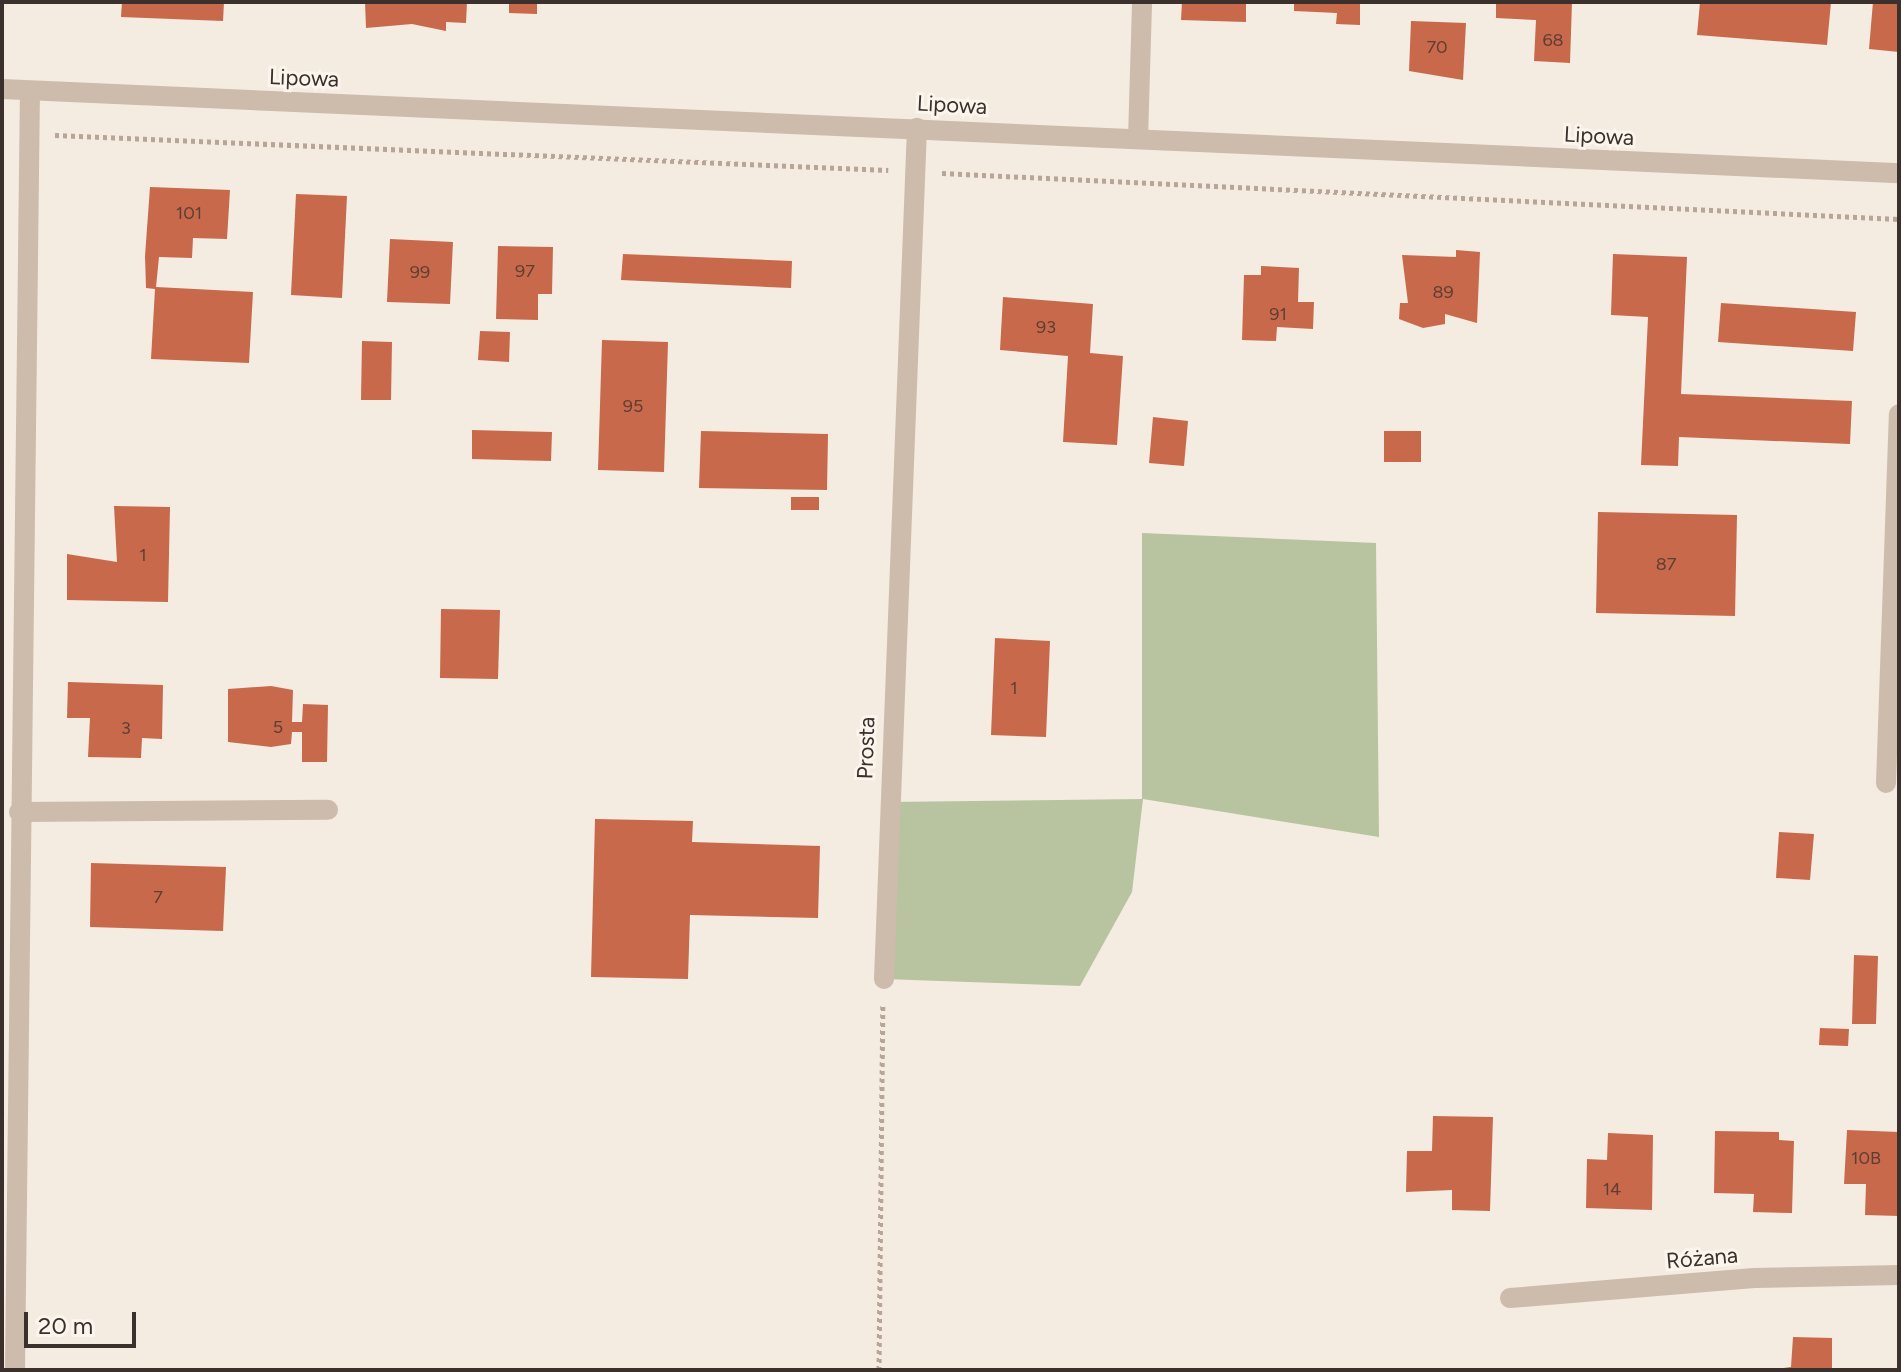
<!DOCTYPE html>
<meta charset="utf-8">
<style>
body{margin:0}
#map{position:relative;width:1901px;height:1372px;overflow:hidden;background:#f4ebe1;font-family:Figtree,sans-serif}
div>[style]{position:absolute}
.green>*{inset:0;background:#b8c4a0}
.building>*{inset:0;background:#c8694b}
.path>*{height:5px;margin-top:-2.5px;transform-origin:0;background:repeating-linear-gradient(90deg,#b9a596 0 4px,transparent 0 8px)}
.minor>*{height:20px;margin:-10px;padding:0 10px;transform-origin:10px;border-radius:10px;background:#cdbbac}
span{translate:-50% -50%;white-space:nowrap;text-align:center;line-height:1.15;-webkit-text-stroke:6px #fbf5ee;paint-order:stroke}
.number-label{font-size:18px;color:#5e3e33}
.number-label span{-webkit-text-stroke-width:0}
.street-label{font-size:22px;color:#3b302b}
.frame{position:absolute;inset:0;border:4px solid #3b302b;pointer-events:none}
.scale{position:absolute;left:24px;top:1312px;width:112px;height:36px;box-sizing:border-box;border:4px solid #3b302b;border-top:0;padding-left:10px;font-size:24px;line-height:28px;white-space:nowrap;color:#3b302b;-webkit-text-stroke:6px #fbf5ee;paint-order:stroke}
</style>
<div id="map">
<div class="green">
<div style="clip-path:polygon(1142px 533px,1376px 543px,1379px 837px,1143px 799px,1132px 892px,1080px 986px,884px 979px,888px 802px,1142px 799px)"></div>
</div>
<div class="building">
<div style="clip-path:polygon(122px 2px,224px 2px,223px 21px,121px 17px)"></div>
<div style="clip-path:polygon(365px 2px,467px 2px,466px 23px,446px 22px,446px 31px,412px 24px,366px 28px)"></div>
<div style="clip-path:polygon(509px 2px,537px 2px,537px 14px,509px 13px)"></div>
<div style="clip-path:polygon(1182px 2px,1246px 2px,1246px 22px,1181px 20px)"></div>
<div style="clip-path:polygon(1294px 2px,1360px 2px,1360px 25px,1336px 24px,1337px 13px,1294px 11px)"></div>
<div style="clip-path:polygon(1496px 2px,1572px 2px,1570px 63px,1534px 61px,1536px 20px,1496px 18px)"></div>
<div style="clip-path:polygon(1700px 2px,1831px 2px,1827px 45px,1697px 35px)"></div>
<div style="clip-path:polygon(1873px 2px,1899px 2px,1899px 52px,1869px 49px)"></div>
<div style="clip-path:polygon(1411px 21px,1466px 23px,1463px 80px,1409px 71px)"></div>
<div style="clip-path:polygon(150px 187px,230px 190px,227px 239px,193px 238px,192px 258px,159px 257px,156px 287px,253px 292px,249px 363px,151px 359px,155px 289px,146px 288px,145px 256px)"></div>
<div style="clip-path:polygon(296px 194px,347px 196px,342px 298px,291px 295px)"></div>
<div style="clip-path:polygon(390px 239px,453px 242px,450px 304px,387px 302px)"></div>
<div style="clip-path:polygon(498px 246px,553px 247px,552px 294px,538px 294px,538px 320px,496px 319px)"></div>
<div style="clip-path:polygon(1456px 250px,1480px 252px,1477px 323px,1445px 314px,1445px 324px,1423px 328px,1399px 319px,1400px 303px,1408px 303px,1402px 255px,1456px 257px)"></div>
<div style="clip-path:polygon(623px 254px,792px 261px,791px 288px,621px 280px)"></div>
<div style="clip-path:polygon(1613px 254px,1687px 257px,1681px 394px,1852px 401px,1850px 444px,1679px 437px,1678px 466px,1641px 465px,1648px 317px,1611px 315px)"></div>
<div style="clip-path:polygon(1261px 266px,1299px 268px,1298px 302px,1314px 302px,1313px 329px,1277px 327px,1276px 341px,1242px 340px,1244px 275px,1261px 275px)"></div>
<div style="clip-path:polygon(1003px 297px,1093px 304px,1090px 353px,1123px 356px,1117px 445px,1063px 442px,1068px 356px,1000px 350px)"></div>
<div style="clip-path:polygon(1721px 303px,1856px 312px,1853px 351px,1718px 342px)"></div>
<div style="clip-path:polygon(480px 331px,510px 332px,509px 362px,478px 360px)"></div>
<div style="clip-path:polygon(602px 340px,668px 342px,664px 472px,598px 470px)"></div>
<div style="clip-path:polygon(362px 341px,392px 342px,391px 400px,361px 400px)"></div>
<div style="clip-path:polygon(1153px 417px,1188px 421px,1184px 466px,1149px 463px)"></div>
<div style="clip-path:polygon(472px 430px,552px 432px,551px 461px,472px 459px)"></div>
<div style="clip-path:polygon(701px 431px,828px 434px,827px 490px,699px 488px)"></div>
<div style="clip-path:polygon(1384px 431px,1421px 431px,1421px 462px,1384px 462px)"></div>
<div style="clip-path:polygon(791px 497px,819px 497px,819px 510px,791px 510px)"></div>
<div style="clip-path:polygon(114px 506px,170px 507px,168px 602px,67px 600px,67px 554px,117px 562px)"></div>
<div style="clip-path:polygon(1598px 512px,1737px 515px,1735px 616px,1596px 613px)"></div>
<div style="clip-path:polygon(441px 609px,500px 610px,498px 679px,440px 678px)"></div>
<div style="clip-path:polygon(995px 638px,1050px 641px,1046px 737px,991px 735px)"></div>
<div style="clip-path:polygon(68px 682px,163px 685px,162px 739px,142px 738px,141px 758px,88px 757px,90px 718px,67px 718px)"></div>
<div style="clip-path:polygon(271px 686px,293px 690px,292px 722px,302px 722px,303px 704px,328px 705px,327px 762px,302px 762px,302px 732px,292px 732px,291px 744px,271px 747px,228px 742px,228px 689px)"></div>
<div style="clip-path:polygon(595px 819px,693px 821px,692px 842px,820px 846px,818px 918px,690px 915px,688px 979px,591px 977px)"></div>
<div style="clip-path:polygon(1779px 832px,1814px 834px,1810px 880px,1776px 878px)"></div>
<div style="clip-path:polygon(91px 863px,226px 867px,223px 931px,90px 927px)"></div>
<div style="clip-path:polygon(1854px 955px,1878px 956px,1876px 1024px,1852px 1024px)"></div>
<div style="clip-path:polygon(1820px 1028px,1849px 1029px,1848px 1046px,1819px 1045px)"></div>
<div style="clip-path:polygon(1433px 1116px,1493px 1117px,1490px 1211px,1452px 1210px,1452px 1190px,1406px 1192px,1407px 1151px,1432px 1151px)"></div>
<div style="clip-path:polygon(1847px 1130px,1899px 1132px,1899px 1216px,1865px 1215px,1866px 1184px,1844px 1184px)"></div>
<div style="clip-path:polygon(1715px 1131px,1779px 1132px,1779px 1140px,1794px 1141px,1792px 1213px,1753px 1212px,1754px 1194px,1714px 1193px)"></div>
<div style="clip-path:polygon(1608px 1133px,1653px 1135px,1652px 1210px,1586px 1208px,1587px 1159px,1607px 1160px)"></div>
<div style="clip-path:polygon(1793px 1337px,1832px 1338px,1832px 1370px,1770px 1370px,1791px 1367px)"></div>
</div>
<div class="path">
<div style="left:55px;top:135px;width:834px;rotate:2.41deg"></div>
<div style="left:942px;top:173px;width:958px;rotate:2.75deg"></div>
<div style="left:879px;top:1370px;width:366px;rotate:-89.4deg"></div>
</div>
<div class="minor">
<div style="left:2px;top:89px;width:1899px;rotate:2.54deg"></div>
<div style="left:1138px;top:139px;width:137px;rotate:-88.3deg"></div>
<div style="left:1886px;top:783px;width:369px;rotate:-88deg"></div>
<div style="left:19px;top:812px;width:309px;rotate:-0.4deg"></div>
<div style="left:884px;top:979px;width:852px;rotate:-87.78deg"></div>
<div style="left:1510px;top:1298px;width:245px;rotate:-4.7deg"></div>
<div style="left:1754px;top:1278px;width:145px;rotate:-1.2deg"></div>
<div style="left:15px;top:1370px;width:1279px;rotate:-89.33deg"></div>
</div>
<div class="number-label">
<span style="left:1553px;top:40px">68</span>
<span style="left:1437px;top:47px">70</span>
<span style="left:189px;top:213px">101</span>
<span style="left:525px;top:271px">97</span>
<span style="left:420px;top:272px">99</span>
<span style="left:1443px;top:292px">89</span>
<span style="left:1278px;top:314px">91</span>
<span style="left:1046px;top:327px">93</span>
<span style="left:633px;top:406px">95</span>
<span style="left:143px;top:555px">1</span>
<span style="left:1666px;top:564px">87</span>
<span style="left:1014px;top:688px">1</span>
<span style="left:278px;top:727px">5</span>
<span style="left:126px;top:728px">3</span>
<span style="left:158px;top:897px">7</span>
<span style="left:1866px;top:1158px">10B</span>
<span style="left:1612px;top:1189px">14</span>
</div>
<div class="street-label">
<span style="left:304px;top:78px;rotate:2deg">Lipowa</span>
<span style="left:952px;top:105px;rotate:3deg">Lipowa</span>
<span style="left:1599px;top:136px;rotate:3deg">Lipowa</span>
<span style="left:866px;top:748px;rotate:-88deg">Prosta</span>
<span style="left:1702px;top:1258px;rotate:-5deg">Różana</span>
</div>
<div class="frame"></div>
<div class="scale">20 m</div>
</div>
